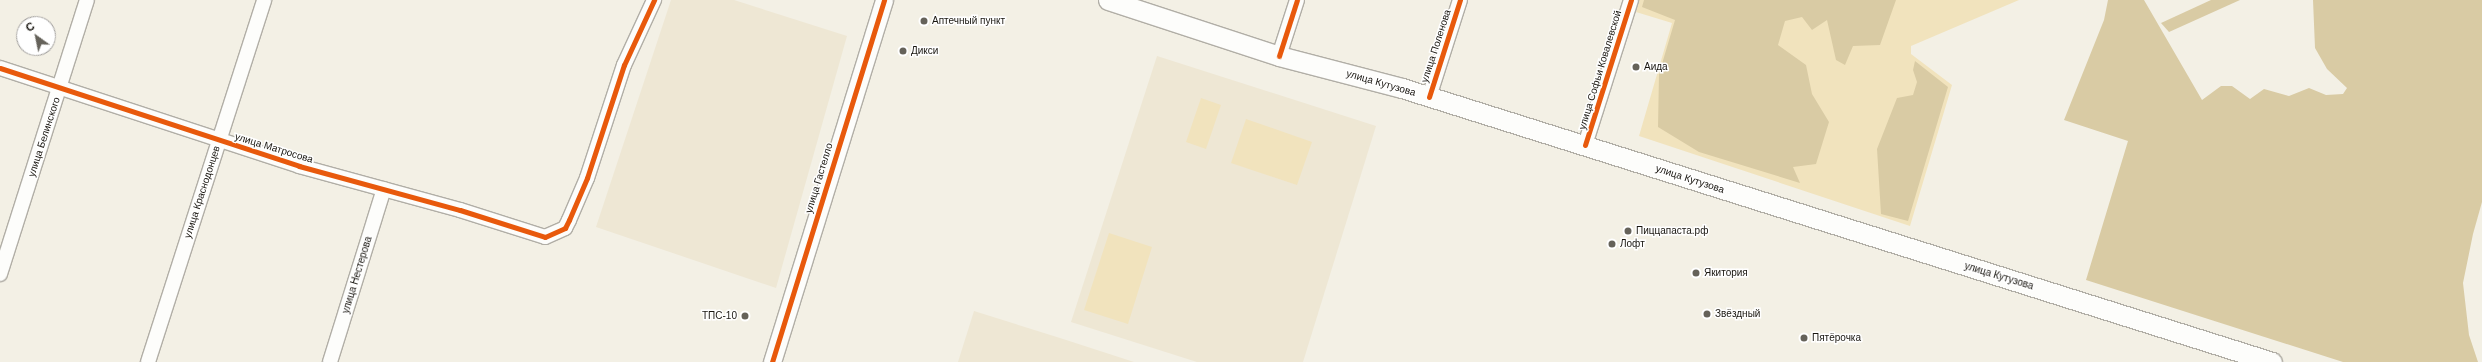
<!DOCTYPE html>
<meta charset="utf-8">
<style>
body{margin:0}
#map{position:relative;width:2482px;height:362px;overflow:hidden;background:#f3f0e5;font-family:Arial,sans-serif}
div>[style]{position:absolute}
.built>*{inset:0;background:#eee7d4}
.green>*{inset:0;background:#f1e3bd}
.forest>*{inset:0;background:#d9cba4}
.roads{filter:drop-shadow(1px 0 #b1aea6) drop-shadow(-1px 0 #b1aea6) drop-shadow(0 1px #b1aea6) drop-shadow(0 -1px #b1aea6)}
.minor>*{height:14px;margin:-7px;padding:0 7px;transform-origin:7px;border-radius:7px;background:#fdfdfb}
.tertiary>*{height:17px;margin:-8.5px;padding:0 8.5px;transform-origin:8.5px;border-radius:8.5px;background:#fdfdfb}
.secondary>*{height:19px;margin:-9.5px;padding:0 9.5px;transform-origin:9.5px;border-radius:9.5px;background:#fdfdfb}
.cycleway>*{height:5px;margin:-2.5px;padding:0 2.5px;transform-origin:2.5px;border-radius:2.5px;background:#e8590c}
.dots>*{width:11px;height:11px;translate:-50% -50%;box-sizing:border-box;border:2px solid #fff;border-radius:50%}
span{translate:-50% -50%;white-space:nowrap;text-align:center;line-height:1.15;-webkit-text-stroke:3px #fff;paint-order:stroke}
.poi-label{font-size:10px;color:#18150f}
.left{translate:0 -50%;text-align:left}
.right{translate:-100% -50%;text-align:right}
.street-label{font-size:10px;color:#18150f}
.north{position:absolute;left:16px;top:16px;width:40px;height:40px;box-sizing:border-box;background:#fff;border:1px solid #a3a19f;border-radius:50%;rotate:327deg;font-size:11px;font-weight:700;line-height:16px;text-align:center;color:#18150f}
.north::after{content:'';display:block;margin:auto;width:14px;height:18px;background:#65625a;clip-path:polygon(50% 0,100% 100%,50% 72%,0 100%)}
</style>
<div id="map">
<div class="built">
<div style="clip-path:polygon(671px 0,734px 0,847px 36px,776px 288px,596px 227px)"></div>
<div style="clip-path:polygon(1157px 56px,1376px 126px,1303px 362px,1197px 362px,1071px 322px)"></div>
<div style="clip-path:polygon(974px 311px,1060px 338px,1134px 362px,958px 362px)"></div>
</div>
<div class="green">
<div style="clip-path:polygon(1639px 0,2019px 0,1911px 46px,1911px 54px,1952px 85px,1910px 226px,1639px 136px,1672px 23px,1636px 12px)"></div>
<div style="clip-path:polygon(1201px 98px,1221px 105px,1206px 149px,1186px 142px)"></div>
<div style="clip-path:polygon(1246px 119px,1312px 142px,1297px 185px,1231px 163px)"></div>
<div style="clip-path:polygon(1109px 233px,1152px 247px,1128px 324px,1084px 310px)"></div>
</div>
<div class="forest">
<div style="clip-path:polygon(1644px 0,1896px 0,1880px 45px,1853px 46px,1845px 65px,1836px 60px,1827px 20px,1812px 30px,1802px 17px,1785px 21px,1778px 45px,1806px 65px,1812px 94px,1829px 122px,1816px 164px,1793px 167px,1800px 183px,1699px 152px,1658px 127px,1659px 74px,1675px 20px,1642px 7px)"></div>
<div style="clip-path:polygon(2108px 0,2144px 0,2202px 100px,2221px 86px,2232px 86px,2250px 99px,2264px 89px,2289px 96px,2309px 88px,2326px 95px,2343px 94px,2347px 88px,2327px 69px,2315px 48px,2313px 0,2482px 0,2482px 202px,2473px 234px,2463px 283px,2469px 335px,2478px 362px,2343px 362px,2086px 280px,2128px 141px,2064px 120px,2104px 20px)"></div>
<div style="clip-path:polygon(2211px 0,2240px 0,2169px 32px,2161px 23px)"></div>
<div style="clip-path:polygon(1915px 61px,1948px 87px,1908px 221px,1881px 214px,1877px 149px,1897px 98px,1913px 95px,1917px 82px,1913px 70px)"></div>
</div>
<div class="roads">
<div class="minor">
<div style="left:1279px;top:56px;width:59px;rotate:-72.2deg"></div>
<div style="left:0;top:68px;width:315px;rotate:18.1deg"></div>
<div style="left:299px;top:166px;width:167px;rotate:15.3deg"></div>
<div style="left:460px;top:210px;width:89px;rotate:17.6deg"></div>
<div style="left:545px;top:237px;width:22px;rotate:-24deg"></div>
<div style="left:565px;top:228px;width:9px;rotate:-63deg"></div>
<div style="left:569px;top:220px;width:46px;rotate:-66.8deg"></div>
<div style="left:587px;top:178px;width:119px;rotate:-71.9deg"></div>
<div style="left:624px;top:65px;width:72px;rotate:-65.2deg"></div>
<div style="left:1429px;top:97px;width:102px;rotate:-72.3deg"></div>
<div style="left:1585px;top:145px;width:152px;rotate:-72.4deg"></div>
<div style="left:0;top:274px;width:287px;rotate:-72.4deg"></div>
<div style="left:148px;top:362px;width:380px;rotate:-72.2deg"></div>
<div style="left:330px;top:362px;width:181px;rotate:-72.7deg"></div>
</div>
<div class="tertiary">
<div style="left:772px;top:362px;width:379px;rotate:-72.8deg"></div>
</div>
<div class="secondary">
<div style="left:1108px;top:0;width:180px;rotate:18.1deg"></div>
<div style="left:1279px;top:56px;width:127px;rotate:14.6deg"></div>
<div style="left:1402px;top:88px;width:912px;rotate:17.48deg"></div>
</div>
</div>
<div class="cycleway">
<div style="left:1279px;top:56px;width:59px;rotate:-72.2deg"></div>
<div style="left:0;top:68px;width:315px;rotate:18.1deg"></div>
<div style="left:299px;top:166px;width:167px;rotate:15.3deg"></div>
<div style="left:460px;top:210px;width:89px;rotate:17.6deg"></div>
<div style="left:545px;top:237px;width:22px;rotate:-24deg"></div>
<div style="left:565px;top:228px;width:9px;rotate:-63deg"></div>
<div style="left:569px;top:220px;width:46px;rotate:-66.8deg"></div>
<div style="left:587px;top:178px;width:119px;rotate:-71.9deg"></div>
<div style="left:624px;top:65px;width:72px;rotate:-65.2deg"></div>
<div style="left:1429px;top:97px;width:102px;rotate:-72.3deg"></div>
<div style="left:1585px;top:145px;width:152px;rotate:-72.4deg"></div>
<div style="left:772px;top:362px;width:379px;rotate:-72.8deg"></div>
</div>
<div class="dots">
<div style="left:924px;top:21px;background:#65625a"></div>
<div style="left:903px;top:51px;background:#65625a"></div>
<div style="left:1636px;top:67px;background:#65625a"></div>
<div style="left:1628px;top:231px;background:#65625a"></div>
<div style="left:1612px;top:244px;background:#65625a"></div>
<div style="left:1696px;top:273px;background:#65625a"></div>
<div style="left:1707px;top:314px;background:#65625a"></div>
<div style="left:745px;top:316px;background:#65625a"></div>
<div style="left:1804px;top:338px;background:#65625a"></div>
</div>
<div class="poi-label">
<span class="left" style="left:932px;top:21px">Аптечный пункт</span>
<span class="left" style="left:911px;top:51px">Дикси</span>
<span class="left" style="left:1644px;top:67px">Аида</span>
<span class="left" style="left:1636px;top:231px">Пиццапаста.рф</span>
<span class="left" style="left:1620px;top:244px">Лофт</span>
<span class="left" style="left:1704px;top:273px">Якитория</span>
<span class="left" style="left:1715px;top:314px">Звёздный</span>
<span class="right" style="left:737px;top:316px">ТПС-10</span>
<span class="left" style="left:1812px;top:338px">Пятёрочка</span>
</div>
<div class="street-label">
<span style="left:1436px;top:46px;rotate:-72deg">улица Поленова</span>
<span style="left:1600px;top:70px;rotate:-73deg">улица Софьи Ковалевской</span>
<span style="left:1381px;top:83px;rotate:16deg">улица Кутузова</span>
<span style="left:44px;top:137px;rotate:-72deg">улица Белинского</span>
<span style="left:274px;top:148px;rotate:17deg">улица Матросова</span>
<span style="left:819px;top:178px;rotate:-73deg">улица Гастелло</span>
<span style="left:1690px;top:179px;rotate:18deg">улица Кутузова</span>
<span style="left:202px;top:192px;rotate:-72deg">улица Краснодонцев</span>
<span style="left:357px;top:275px;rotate:-73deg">улица Нестерова</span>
<span style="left:1999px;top:276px;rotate:17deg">улица Кутузова</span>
</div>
<div class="north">С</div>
</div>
